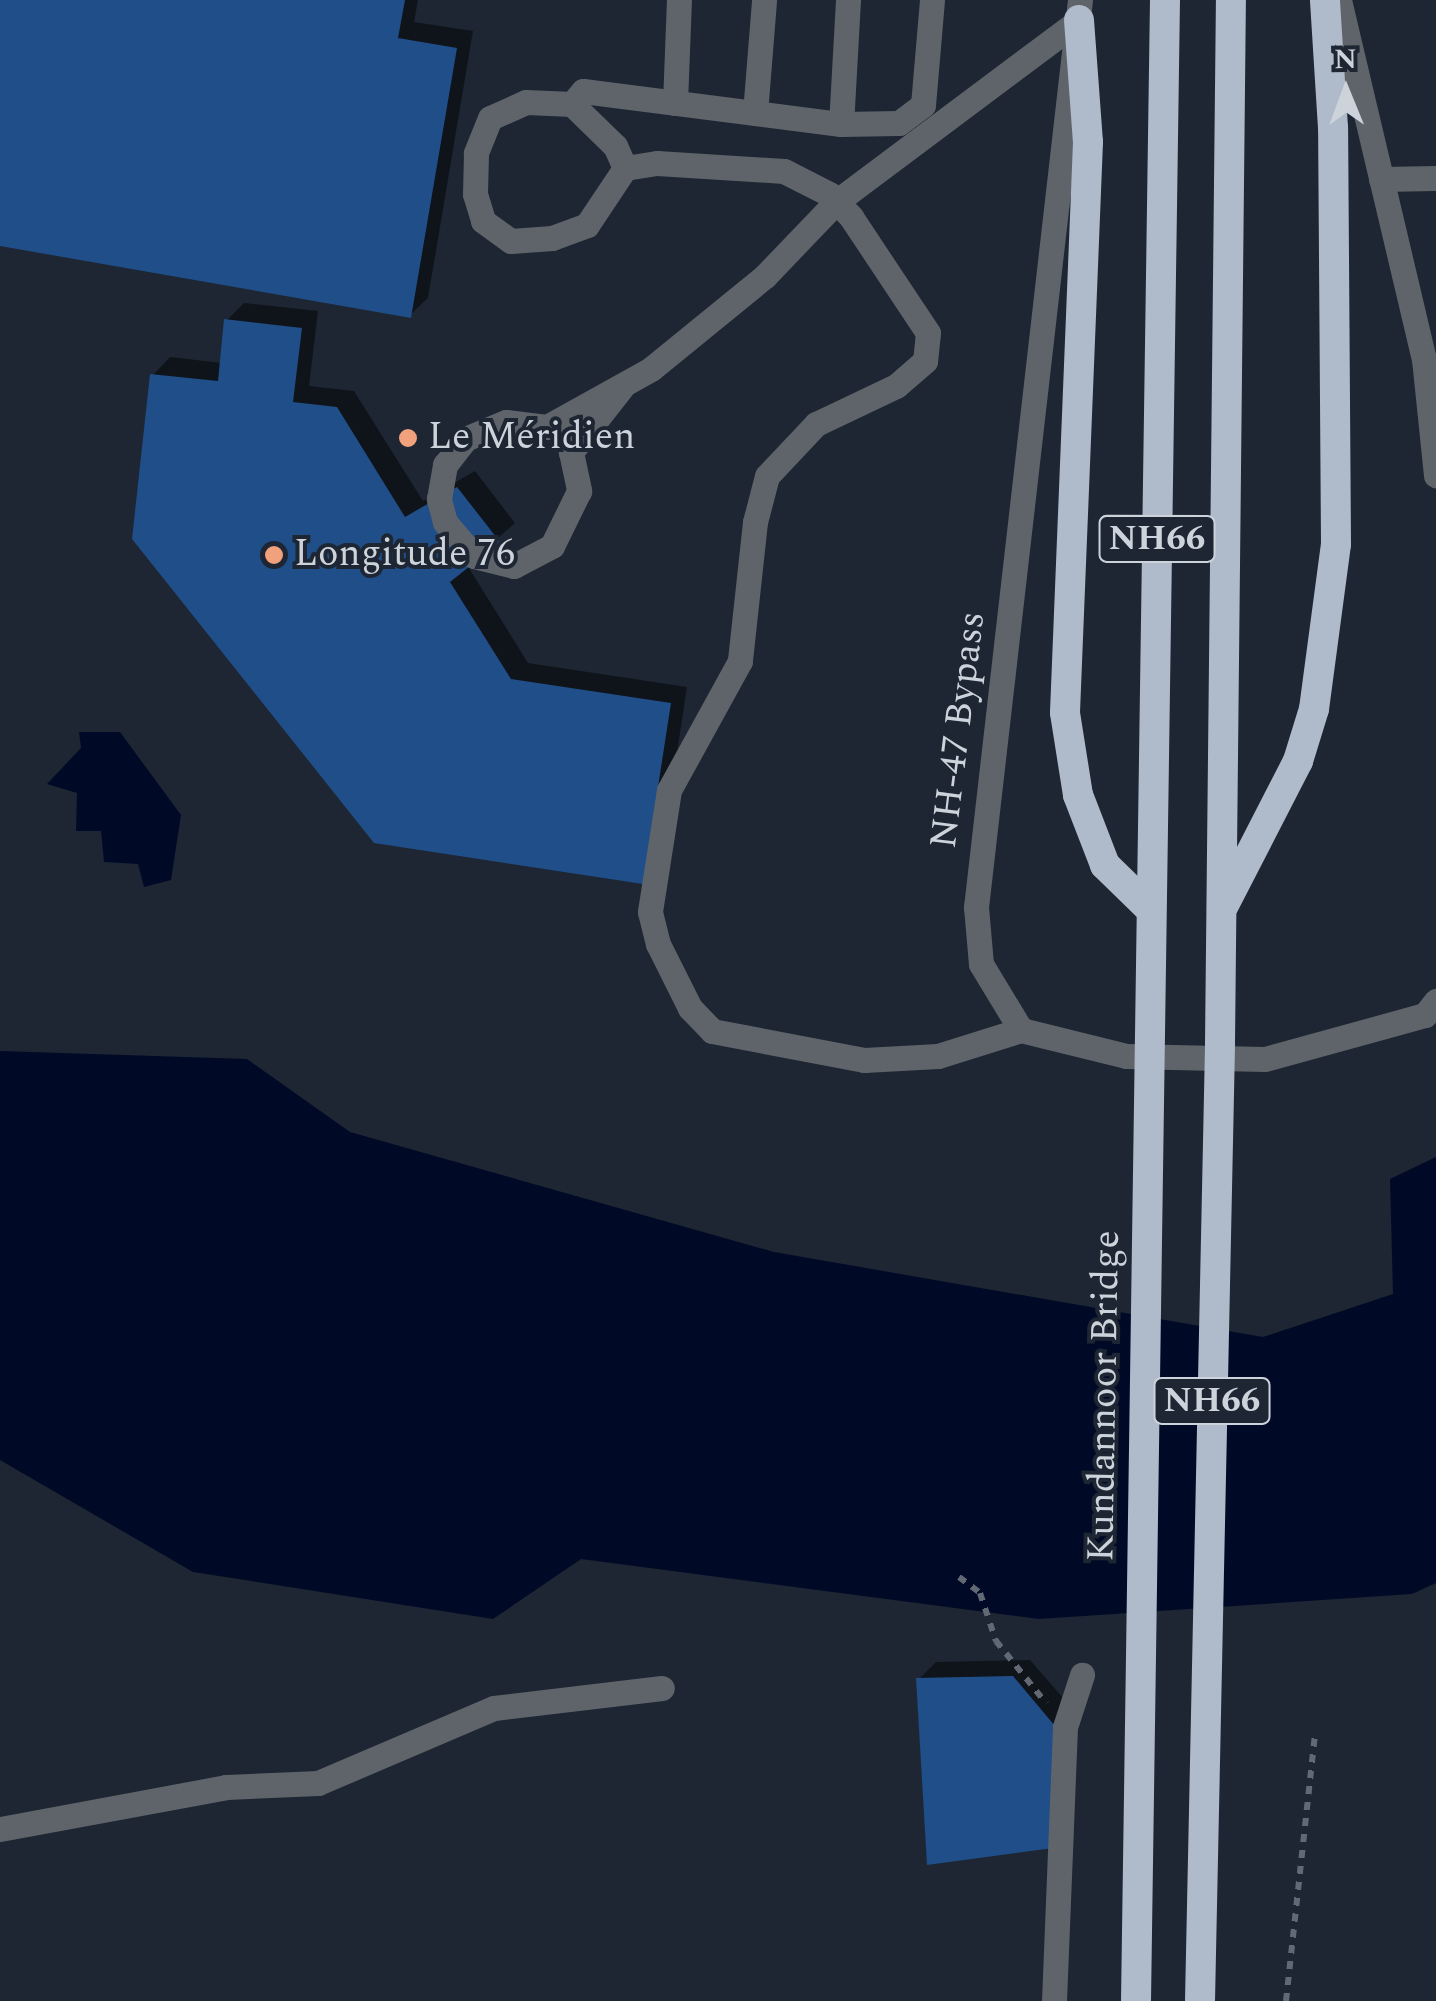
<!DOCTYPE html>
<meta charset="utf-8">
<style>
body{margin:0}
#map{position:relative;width:1436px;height:2001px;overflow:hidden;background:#1d2632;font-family:Spectral,serif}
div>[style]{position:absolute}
.water>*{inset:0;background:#000a27}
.shadow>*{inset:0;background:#0007}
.building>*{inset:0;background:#1f4e88}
.path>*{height:6px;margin-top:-3px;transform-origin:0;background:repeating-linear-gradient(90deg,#616974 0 8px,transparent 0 16px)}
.minor>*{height:25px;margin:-12.5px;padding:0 12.5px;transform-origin:12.5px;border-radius:12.5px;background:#5f646a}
.highway>*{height:30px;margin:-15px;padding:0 15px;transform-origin:15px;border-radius:15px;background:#afbaca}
.dots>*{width:28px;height:28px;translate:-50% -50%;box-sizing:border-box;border:5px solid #1d2632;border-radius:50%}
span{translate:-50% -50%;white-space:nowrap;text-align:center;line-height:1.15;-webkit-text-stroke:8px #1d2632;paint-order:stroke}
.shield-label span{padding:2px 8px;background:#1d2632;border:2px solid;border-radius:8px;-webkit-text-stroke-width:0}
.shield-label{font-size:35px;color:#cdd3db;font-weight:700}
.poi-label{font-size:38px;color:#cdd3db}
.left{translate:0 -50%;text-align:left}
.street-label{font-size:38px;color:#cdd3db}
.north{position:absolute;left:1296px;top:40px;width:100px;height:100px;-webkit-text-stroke:8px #1d2632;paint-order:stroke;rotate:359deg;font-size:28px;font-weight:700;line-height:40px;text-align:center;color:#cdd3db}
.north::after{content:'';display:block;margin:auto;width:35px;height:45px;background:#cdd3db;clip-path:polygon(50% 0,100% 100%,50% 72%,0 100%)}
</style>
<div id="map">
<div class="water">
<div style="clip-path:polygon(79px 732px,120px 732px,181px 815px,171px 880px,144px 887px,138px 864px,104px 862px,101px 831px,76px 831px,77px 793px,47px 784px,81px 748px)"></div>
<div style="clip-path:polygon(0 1051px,247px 1059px,350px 1132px,774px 1252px,1263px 1337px,1393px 1294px,1390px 1179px,1436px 1157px,1436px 1583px,1412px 1594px,1039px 1619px,581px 1559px,493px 1619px,193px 1572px,0 1460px)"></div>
</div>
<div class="shadow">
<div style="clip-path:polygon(0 0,418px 0,414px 22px,473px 31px,428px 298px,410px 315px,0 242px)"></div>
<div style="clip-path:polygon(244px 303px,318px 311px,309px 386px,354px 391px,423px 501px,475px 471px,515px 523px,467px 565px,528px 663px,687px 687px,660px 864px,153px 375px,170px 357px,222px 363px,227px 320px)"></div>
<div style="clip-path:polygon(1030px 1660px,1077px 1714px,1069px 1828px,919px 1679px,936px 1662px)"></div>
</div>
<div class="building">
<div style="clip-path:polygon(0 0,405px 0,398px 38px,457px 48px,411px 318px,0 246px)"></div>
<div style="clip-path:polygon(224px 319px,302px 328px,293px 402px,337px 407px,405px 517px,457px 487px,500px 542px,450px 582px,511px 679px,671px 703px,643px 884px,374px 843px,132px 539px,150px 374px,218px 381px)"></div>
<div style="clip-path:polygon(1013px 1676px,1060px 1732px,1053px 1848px,927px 1865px,916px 1678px)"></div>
</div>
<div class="path">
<div style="left:959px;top:1577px;width:26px;rotate:37deg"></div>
<div style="left:980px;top:1593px;width:51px;rotate:71.6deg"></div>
<div style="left:996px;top:1641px;width:80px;rotate:51.1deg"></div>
<div style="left:1286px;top:2001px;width:267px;rotate:-83.8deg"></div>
</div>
<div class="minor">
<div style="left:848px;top:0;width:124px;rotate:93.2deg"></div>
<div style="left:841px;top:124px;width:58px;rotate:-1deg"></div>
<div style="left:899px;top:123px;width:30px;rotate:-37deg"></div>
<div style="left:923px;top:105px;width:105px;rotate:-85.1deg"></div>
<div style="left:1080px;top:0;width:913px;rotate:96.54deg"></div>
<div style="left:976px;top:907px;width:57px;rotate:85deg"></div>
<div style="left:981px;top:964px;width:77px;rotate:58.8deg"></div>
<div style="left:1021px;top:1030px;width:108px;rotate:13.9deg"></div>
<div style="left:1126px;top:1056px;width:139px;rotate:1.2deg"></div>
<div style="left:1265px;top:1059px;width:166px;rotate:-15.4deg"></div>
<div style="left:1425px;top:1015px;width:18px;rotate:-52deg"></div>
<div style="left:1339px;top:0;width:369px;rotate:76.7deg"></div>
<div style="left:1424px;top:359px;width:117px;rotate:84.1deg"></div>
<div style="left:675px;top:103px;width:103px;rotate:-87.8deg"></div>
<div style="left:572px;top:104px;width:17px;rotate:-50deg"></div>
<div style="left:583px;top:91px;width:260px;rotate:7.3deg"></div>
<div style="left:755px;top:113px;width:113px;rotate:-85.4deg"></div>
<div style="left:625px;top:168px;width:24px;rotate:-114deg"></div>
<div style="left:615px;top:146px;width:60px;rotate:-135.7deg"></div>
<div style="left:572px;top:104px;width:46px;rotate:-177.5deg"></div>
<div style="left:526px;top:102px;width:39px;rotate:156deg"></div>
<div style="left:490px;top:118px;width:38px;rotate:112deg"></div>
<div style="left:476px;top:153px;width:41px;rotate:91.4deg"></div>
<div style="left:475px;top:194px;width:28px;rotate:73deg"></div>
<div style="left:483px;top:221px;width:34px;rotate:36deg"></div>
<div style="left:511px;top:241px;width:41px;rotate:-4.2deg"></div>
<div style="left:552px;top:238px;width:37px;rotate:-20deg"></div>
<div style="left:587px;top:225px;width:69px;rotate:-56.3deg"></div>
<div style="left:625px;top:168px;width:32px;rotate:-9deg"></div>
<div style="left:657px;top:163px;width:127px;rotate:3.6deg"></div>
<div style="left:784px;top:171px;width:51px;rotate:27.1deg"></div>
<div style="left:829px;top:194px;width:32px;rotate:46deg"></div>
<div style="left:851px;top:217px;width:139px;rotate:56.4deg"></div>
<div style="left:928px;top:333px;width:28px;rotate:96deg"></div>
<div style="left:925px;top:361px;width:38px;rotate:139deg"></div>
<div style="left:896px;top:386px;width:89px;rotate:154.6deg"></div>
<div style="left:816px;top:424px;width:71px;rotate:133.3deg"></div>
<div style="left:767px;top:476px;width:48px;rotate:104.6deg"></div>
<div style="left:755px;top:522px;width:140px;rotate:96.2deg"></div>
<div style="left:740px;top:661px;width:147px;rotate:118.8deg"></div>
<div style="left:669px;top:790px;width:123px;rotate:98.9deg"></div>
<div style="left:650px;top:912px;width:33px;rotate:76deg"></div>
<div style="left:658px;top:944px;width:72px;rotate:63.4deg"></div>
<div style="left:690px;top:1008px;width:32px;rotate:46deg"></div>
<div style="left:712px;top:1031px;width:155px;rotate:10.8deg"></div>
<div style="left:864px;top:1060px;width:74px;rotate:-3.1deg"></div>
<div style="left:938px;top:1056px;width:87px;rotate:-17.4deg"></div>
<div style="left:1381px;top:179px;width:55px;rotate:-1deg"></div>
<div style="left:622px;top:387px;width:83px;rotate:128.1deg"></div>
<div style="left:571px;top:452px;width:40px;rotate:78deg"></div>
<div style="left:579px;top:491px;width:61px;rotate:116.1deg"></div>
<div style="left:552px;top:546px;width:43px;rotate:152.2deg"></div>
<div style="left:514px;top:566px;width:41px;rotate:-166deg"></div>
<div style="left:474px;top:556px;width:45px;rotate:-130.5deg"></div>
<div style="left:445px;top:522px;width:24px;rotate:-105deg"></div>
<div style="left:439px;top:499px;width:35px;rotate:-80deg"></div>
<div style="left:445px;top:465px;width:33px;rotate:-52deg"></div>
<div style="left:465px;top:439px;width:44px;rotate:-22.5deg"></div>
<div style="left:506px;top:422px;width:41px;rotate:7deg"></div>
<div style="left:547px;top:427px;width:119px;rotate:-29.1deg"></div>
<div style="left:651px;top:369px;width:147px;rotate:-39.2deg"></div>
<div style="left:765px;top:276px;width:103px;rotate:-46.2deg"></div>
<div style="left:836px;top:202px;width:304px;rotate:-36.8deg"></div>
<div style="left:0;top:1829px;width:230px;rotate:-10.5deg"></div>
<div style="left:226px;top:1787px;width:92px;rotate:-2.5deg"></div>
<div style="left:318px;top:1783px;width:191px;rotate:-23.1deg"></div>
<div style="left:494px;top:1708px;width:169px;rotate:-6.8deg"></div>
<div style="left:1054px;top:2001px;width:274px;rotate:-87.7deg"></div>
<div style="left:1065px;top:1727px;width:55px;rotate:-71.9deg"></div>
</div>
<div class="highway">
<div style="left:1079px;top:20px;width:122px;rotate:85.8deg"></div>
<div style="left:1088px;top:142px;width:571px;rotate:92.31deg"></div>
<div style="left:1065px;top:713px;width:83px;rotate:81deg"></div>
<div style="left:1078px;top:795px;width:75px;rotate:68.9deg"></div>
<div style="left:1105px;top:865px;width:62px;rotate:44.3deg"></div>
<div style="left:1224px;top:905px;width:162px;rotate:-62.8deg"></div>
<div style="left:1298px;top:761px;width:54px;rotate:-72.9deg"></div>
<div style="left:1314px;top:709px;width:166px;rotate:-82.4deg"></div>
<div style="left:1336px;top:544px;width:416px;rotate:-90.4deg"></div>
<div style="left:1333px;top:128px;width:128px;rotate:-93.6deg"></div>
<div style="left:1136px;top:2001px;width:2001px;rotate:-89.17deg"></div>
<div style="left:1200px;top:2001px;width:958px;rotate:-88.8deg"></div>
<div style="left:1220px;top:1043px;width:1043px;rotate:-89.4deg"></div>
</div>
<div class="dots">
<div style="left:408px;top:438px;background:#f1a17c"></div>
<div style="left:274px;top:555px;background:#f1a17c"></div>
</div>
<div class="shield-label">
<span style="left:1157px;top:539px">NH66</span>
<span style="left:1212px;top:1401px">NH66</span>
</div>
<div class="poi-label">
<span class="left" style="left:428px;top:438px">Le Méridien</span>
<span class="left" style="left:294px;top:555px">Longitude 76</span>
</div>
<div class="street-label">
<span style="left:959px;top:730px;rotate:-83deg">NH-47 Bypass</span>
<span style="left:1105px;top:1396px;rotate:-89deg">Kundannoor Bridge</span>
</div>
<div class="north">N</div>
</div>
